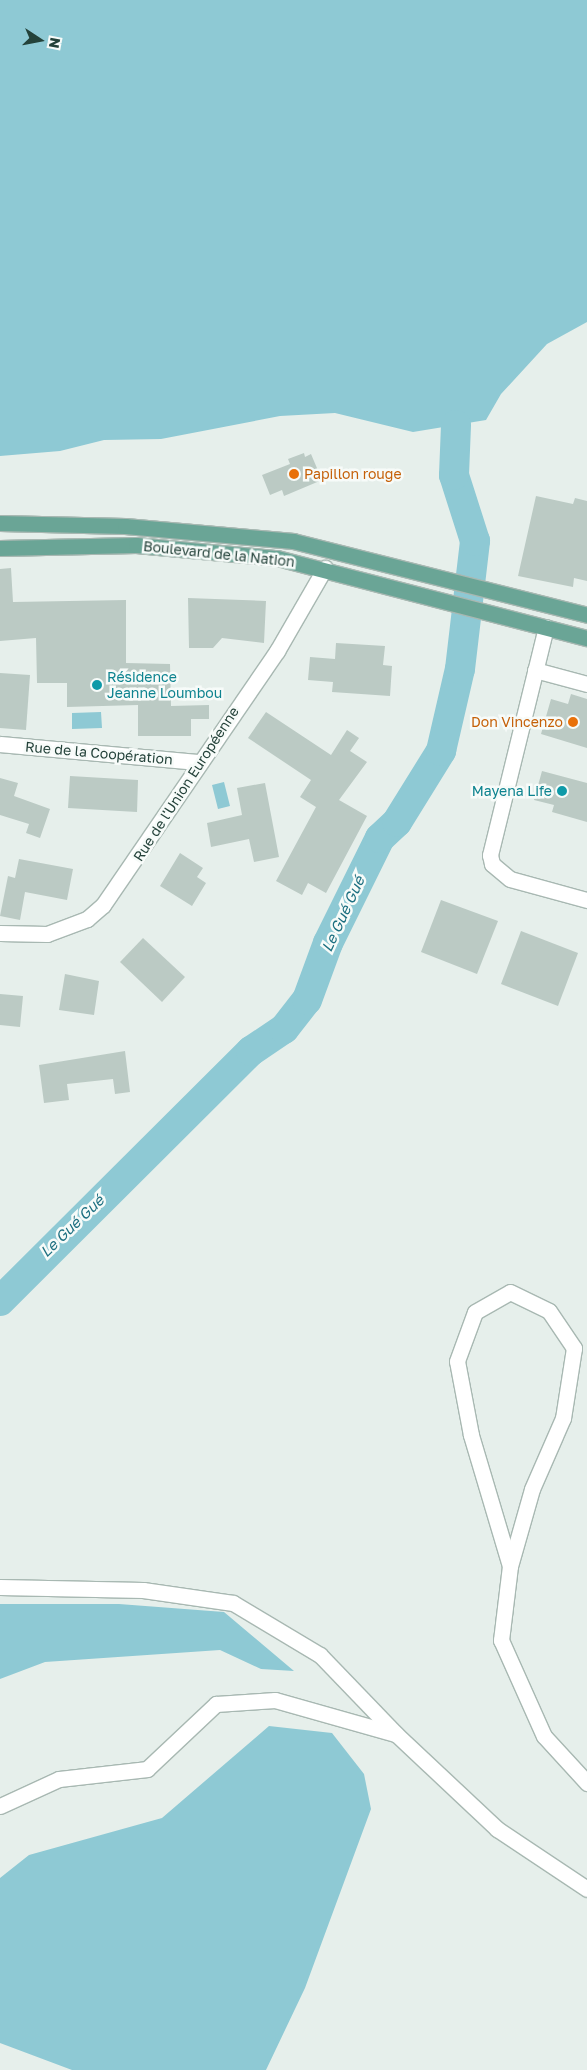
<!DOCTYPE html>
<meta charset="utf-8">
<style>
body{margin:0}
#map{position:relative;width:587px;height:2070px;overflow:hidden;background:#e6efeb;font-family:"Golos Text",sans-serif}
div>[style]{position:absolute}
.water>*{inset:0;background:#8ec9d4}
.river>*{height:30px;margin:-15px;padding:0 15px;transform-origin:15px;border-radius:15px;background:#8ec9d4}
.building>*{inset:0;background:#bbcac4}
.roads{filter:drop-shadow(1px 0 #a8b8b2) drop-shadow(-1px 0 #a8b8b2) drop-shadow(0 1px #a8b8b2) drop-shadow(0 -1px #a8b8b2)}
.minor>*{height:15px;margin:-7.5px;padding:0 7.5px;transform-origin:7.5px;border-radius:7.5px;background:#fff}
.major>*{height:15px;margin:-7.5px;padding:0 7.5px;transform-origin:7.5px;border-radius:7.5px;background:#6aa596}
.dots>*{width:14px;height:14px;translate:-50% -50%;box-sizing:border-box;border:2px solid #f7fbf9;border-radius:50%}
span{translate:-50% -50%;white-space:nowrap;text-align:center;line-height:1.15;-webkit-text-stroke:5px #f7fbf9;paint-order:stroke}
.food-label{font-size:14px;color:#c56008}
.left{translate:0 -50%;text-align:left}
.right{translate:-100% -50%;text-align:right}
.street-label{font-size:14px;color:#24423a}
.culture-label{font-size:14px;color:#0d838f}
.water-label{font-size:15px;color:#1c6f80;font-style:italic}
.north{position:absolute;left:15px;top:15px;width:50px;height:50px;-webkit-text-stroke:4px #f7fbf9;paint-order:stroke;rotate:101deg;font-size:14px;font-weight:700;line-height:20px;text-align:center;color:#24423a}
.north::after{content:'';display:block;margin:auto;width:18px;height:22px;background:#24423a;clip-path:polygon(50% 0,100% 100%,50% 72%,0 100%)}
</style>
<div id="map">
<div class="water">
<div style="clip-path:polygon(0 0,587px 0,587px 322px,547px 344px,501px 394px,486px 420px,413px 432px,335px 413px,280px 416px,161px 439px,104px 440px,60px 451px,0 456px)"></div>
<div style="clip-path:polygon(101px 712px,102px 728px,72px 729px,72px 713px)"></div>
<div style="clip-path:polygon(224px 782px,230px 806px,218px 809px,212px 785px)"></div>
<div style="clip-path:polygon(0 1604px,119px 1604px,224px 1612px,294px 1671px,261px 1669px,220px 1650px,45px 1662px,0 1679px)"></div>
<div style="clip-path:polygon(269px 1726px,332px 1733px,364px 1774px,371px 1809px,305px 1988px,266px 2070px,72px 2070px,0 2043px,0 1878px,29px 1855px,162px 1818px)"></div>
</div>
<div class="river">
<div style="left:0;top:1301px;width:354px;rotate:-44.9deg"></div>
<div style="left:251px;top:1051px;width:40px;rotate:-34deg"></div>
<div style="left:284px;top:1029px;width:37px;rotate:-52deg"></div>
<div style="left:307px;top:1000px;width:61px;rotate:-69.8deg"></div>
<div style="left:328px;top:943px;width:117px;rotate:-63.7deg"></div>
<div style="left:380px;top:838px;width:23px;rotate:-43deg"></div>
<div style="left:397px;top:822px;width:84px;rotate:-58.2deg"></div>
<div style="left:441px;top:751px;width:84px;rotate:-77deg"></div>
<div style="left:460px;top:669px;width:129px;rotate:-83.3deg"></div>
<div style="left:475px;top:541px;width:69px;rotate:-107.7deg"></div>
<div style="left:454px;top:475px;width:50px;rotate:-87.7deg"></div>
</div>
<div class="building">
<div style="clip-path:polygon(304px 453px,305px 457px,311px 454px,322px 480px,284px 496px,282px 490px,270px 495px,262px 475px,290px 464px,288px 459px)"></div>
<div style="clip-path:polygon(536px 496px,573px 504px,575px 498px,587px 501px,587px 581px,574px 578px,573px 587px,518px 576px)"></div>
<div style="clip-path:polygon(11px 568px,13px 602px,126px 600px,126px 663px,170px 664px,171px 706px,209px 705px,209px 719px,191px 719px,191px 736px,138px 736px,138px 705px,67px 707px,67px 683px,37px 683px,36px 638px,0 641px,0 569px)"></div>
<div style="clip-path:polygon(188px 598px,266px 601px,264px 643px,222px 638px,213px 648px,189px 648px)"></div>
<div style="clip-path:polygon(336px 643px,385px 646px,383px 665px,392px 666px,390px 696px,332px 692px,333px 682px,308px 680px,310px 657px,335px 659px)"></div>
<div style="clip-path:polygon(0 673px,30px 675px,26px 730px,0 728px)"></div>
<div style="clip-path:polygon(571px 694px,587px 699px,587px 748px,541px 734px,551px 699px,568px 704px)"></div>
<div style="clip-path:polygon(266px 712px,331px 755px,347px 730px,359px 738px,350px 751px,367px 762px,339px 800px,367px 816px,326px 893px,308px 883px,302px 895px,276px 881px,316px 807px,300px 797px,311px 780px,248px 738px)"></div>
<div style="clip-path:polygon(542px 771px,587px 783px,587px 822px,552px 812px,554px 805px,534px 800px)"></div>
<div style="clip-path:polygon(70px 776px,138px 780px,137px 812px,68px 808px)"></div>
<div style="clip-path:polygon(0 778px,18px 783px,14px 796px,50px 809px,40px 838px,26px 833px,29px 824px,0 815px)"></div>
<div style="clip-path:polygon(265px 783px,279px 857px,254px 862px,249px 839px,211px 847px,207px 823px,242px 815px,237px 788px)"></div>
<div style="clip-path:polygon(180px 853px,203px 868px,197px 877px,206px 883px,192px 906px,160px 886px)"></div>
<div style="clip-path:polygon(19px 859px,73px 869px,67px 900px,25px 892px,20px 920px,0 916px,8px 876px,15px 878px)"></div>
<div style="clip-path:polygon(441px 900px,498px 921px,477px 974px,421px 952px)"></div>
<div style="clip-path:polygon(521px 931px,578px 953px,558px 1006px,501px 984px)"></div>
<div style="clip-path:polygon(143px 938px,185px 977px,162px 1002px,120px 962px)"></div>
<div style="clip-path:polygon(65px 974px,99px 981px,94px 1015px,59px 1010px)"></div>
<div style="clip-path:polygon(0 994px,23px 996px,20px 1027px,0 1025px)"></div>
<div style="clip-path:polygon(125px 1051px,130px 1092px,115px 1094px,113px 1079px,67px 1084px,69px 1100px,44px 1103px,39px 1065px)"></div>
</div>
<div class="roads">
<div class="minor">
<div style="left:546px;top:627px;width:235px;rotate:103.8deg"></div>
<div style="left:490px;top:855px;width:9px;rotate:77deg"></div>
<div style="left:492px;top:864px;width:23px;rotate:40deg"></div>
<div style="left:510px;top:879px;width:80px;rotate:15.3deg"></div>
<div style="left:535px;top:670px;width:54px;rotate:15.1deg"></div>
<div style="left:0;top:744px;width:199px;rotate:5.2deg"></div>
<div style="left:0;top:933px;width:47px;rotate:1.2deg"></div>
<div style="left:47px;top:934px;width:43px;rotate:-20.6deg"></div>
<div style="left:87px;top:919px;width:21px;rotate:-41deg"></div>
<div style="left:103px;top:905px;width:308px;rotate:-55.6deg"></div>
<div style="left:277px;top:651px;width:96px;rotate:-60deg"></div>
<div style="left:510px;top:1566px;width:137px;rotate:-106.6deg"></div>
<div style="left:471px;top:1435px;width:75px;rotate:-100.7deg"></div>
<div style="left:457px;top:1361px;width:52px;rotate:-69.8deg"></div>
<div style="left:475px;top:1312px;width:40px;rotate:-29.7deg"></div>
<div style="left:510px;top:1292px;width:43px;rotate:26deg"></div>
<div style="left:549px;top:1311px;width:45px;rotate:56deg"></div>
<div style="left:574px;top:1348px;width:71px;rotate:98.9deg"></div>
<div style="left:563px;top:1418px;width:77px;rotate:113.6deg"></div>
<div style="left:532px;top:1489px;width:80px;rotate:105.9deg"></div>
<div style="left:510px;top:1566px;width:75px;rotate:96.9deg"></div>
<div style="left:501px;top:1640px;width:105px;rotate:65.9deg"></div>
<div style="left:544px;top:1736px;width:64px;rotate:47.5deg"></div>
<div style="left:0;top:1587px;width:143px;rotate:1.2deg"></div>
<div style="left:143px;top:1590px;width:91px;rotate:8.2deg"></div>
<div style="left:233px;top:1603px;width:101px;rotate:30.9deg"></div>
<div style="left:320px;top:1655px;width:110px;rotate:46.1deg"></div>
<div style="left:396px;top:1734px;width:139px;rotate:43.2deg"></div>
<div style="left:497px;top:1829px;width:108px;rotate:33.7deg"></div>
<div style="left:0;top:1806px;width:65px;rotate:-24.6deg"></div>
<div style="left:59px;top:1779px;width:89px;rotate:-6.5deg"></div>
<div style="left:147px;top:1769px;width:95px;rotate:-43.3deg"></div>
<div style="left:216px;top:1704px;width:59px;rotate:-3.9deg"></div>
<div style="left:275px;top:1700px;width:125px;rotate:15.8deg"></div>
</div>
<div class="major">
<div style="left:0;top:523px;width:125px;rotate:1.4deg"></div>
<div style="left:125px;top:526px;width:169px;rotate:5.1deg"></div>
<div style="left:293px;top:541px;width:303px;rotate:14.1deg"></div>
<div style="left:0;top:548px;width:136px;rotate:-1.3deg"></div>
<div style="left:136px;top:545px;width:142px;rotate:5.3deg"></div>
<div style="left:277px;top:558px;width:320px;rotate:14.5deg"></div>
</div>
</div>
<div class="dots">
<div style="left:294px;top:474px;background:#e8710a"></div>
<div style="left:97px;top:685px;background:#0f9aa8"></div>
<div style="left:573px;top:722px;background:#e8710a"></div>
<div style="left:562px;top:791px;background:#0f9aa8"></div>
</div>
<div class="food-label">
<span class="left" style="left:304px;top:474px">Papillon rouge</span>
<span class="right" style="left:563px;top:722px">Don Vincenzo</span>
</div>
<div class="street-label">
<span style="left:219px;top:554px;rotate:6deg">Boulevard de la Nation</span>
<span style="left:99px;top:753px;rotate:5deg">Rue de la Coopération</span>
<span style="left:186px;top:784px;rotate:-57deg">Rue de l'Union Européenne</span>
</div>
<div class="culture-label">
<span class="left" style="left:107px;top:685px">Résidence<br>Jeanne Loumbou</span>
<span class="right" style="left:552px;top:791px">Mayena Life</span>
</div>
<div class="water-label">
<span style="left:343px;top:914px;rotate:-65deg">Le Gué Gué</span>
<span style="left:72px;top:1226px;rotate:-44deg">Le Gué Gué</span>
</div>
<div class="north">N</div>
</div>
